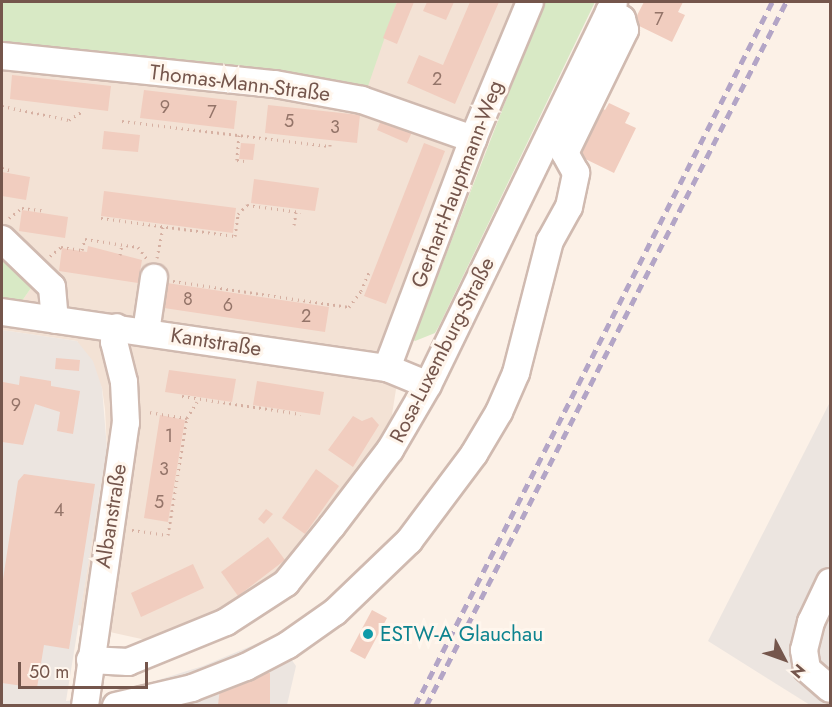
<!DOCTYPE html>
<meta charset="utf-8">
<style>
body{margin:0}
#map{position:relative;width:832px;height:707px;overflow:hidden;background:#fcf1e7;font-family:Jost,sans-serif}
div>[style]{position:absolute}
.residential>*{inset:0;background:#f3e2d5}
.industrial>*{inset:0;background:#ece5e0}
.green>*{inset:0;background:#d8e9c5}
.building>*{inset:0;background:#f1cdbf}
.path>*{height:3px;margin-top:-1.5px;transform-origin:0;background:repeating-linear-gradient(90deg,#d6b0a2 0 1.5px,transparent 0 6px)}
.roads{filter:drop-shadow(2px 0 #d0bab0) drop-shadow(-2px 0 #d0bab0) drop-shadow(0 2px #d0bab0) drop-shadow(0 -2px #d0bab0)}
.minor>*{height:26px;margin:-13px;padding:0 13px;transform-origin:13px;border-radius:13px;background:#fff}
.rail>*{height:4.5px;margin-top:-2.25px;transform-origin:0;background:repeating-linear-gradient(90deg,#b3a5c6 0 9px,transparent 0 15px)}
.dots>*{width:16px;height:16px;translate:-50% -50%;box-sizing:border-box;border:3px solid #fff6ed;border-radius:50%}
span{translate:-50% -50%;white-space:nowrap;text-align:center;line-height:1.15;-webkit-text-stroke:6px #fff6ed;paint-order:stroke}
.number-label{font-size:18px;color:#947469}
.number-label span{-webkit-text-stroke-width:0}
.street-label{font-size:21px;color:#75564c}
.culture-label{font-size:21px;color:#0d838f}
.left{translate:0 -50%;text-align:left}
.frame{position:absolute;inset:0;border:3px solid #75564c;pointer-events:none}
.north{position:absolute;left:754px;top:629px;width:60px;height:60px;-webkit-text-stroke:4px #fff6ed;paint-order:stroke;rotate:131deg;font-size:16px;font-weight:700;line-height:24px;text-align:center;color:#75564c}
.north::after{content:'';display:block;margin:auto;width:21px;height:27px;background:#75564c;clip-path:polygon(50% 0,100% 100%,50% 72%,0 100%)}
.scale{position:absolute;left:18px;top:662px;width:130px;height:27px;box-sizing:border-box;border:3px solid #75564c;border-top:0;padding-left:8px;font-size:18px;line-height:21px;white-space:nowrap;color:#75564c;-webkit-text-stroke:4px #fff6ed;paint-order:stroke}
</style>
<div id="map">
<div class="residential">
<div style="clip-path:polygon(397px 2px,543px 2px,425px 309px,402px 351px,391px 421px,290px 567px,229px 607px,146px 640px,78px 625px,107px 449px,105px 409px,102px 388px,77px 341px,2px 330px,2px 299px,22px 301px,31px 288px,2px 258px,2px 42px,276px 74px,383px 38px)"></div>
</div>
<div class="industrial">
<div style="clip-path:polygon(2px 330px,77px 341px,93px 361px,102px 388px,107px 449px,66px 701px,104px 697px,203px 666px,275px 636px,296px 666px,287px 705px,2px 706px)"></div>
<div style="clip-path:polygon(830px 402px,830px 703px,810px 705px,708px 641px)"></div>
</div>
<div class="green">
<div style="clip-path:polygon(2px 2px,397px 2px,367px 89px,2px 42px)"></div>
<div style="clip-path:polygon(544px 2px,595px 2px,439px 326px,435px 333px,415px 341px,409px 337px,425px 309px)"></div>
<div style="clip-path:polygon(2px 258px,31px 288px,22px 301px,2px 299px)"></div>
</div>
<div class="building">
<div style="clip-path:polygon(397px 2px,414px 2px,397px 44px,383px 38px)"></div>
<div style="clip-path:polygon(427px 2px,454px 2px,446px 20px,423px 11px)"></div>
<div style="clip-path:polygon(470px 2px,499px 2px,455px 104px,407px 83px,419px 55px,443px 65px)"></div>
<div style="clip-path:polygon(644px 2px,683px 2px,678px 12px,685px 15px,672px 42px,633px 23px)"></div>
<div style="clip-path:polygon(12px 75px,111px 86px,108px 111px,10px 99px)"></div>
<div style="clip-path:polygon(144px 90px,237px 101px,234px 129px,140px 118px)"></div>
<div style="clip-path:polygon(593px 103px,605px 110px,609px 103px,630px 113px,625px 123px,636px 128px,614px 173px,569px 151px)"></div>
<div style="clip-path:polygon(268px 105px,360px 115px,357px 143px,265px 133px)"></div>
<div style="clip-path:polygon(382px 118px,413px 130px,407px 143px,377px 130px)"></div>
<div style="clip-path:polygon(104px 131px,140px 135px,138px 152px,102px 149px)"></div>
<div style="clip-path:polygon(241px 143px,255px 144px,253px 160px,239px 159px)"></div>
<div style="clip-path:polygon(424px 143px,445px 151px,386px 304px,364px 296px)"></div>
<div style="clip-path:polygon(2px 172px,30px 177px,26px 200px,2px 196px)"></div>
<div style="clip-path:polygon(254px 179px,319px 188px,315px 211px,251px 203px)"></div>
<div style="clip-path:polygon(104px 191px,236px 208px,233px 233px,101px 216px)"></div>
<div style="clip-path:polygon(22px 210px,68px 217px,65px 238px,19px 231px)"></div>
<div style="clip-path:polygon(88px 246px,142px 260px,138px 283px,59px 271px,62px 248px,87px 252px)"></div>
<div style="clip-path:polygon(167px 283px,329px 307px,325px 332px,164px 308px)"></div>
<div style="clip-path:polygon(56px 358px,80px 360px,79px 371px,55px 369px)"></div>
<div style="clip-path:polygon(169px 370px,236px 379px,232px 402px,165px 392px)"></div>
<div style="clip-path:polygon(20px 376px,51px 381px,51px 386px,80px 391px,73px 434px,57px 431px,60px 412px,35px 404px,23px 445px,2px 442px,3px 382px,19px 385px)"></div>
<div style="clip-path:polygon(257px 381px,324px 392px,320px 415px,253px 405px)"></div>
<div style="clip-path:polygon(160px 415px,185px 420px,168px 522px,144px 518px)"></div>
<div style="clip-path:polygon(353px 416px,362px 421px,372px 417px,379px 425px,353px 467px,328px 450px)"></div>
<div style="clip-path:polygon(316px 469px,339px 486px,305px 534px,282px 518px)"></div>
<div style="clip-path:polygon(24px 474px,95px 484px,69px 649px,44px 645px,37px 688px,2px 683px,2px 586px,18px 481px)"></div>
<div style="clip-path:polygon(266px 509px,273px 514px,264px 524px,258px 519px)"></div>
<div style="clip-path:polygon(268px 537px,285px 560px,238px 596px,221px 572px)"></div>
<div style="clip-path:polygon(193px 564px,204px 588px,141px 617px,131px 593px)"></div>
<div style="clip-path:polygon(372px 610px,387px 618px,365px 659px,350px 651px)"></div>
<div style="clip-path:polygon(257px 672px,270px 673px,270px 705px,218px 705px,220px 688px)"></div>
</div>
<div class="path">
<div style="left:2px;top:106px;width:68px;rotate:11.8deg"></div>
<div style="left:69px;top:120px;width:17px;rotate:-33deg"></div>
<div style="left:122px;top:121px;width:209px;rotate:6.9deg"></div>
<div style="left:330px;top:146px;width:4px;rotate:-90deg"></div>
<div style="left:239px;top:135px;width:25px;rotate:95deg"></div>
<div style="left:237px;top:160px;width:7px;rotate:8deg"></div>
<div style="left:2px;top:168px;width:8px;rotate:14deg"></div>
<div style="left:9px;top:218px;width:16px;rotate:-38deg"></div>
<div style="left:22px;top:208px;width:23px;rotate:7deg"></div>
<div style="left:101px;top:218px;width:135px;rotate:7.7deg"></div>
<div style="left:235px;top:236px;width:22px;rotate:-82deg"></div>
<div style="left:238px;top:214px;width:13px;rotate:-45deg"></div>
<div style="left:247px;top:205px;width:54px;rotate:7.4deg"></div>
<div style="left:294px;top:225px;width:13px;rotate:-81deg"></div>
<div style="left:120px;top:255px;width:11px;rotate:-80deg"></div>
<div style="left:50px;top:256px;width:14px;rotate:-39deg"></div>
<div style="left:61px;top:247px;width:21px;rotate:8deg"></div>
<div style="left:82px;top:250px;width:11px;rotate:-75deg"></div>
<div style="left:85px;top:239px;width:54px;rotate:8.6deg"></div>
<div style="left:138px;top:247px;width:15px;rotate:53deg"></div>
<div style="left:157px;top:258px;width:32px;rotate:-79deg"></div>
<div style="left:173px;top:281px;width:178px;rotate:8.4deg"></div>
<div style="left:349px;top:307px;width:20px;rotate:-53deg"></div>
<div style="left:361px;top:291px;width:23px;rotate:-67deg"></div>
<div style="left:182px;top:396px;width:120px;rotate:8.6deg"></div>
<div style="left:187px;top:418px;width:19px;rotate:-58deg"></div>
<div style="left:132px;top:530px;width:36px;rotate:8deg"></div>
<div style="left:168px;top:535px;width:119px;rotate:-80.8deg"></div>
<div style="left:187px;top:418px;width:40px;rotate:-171.5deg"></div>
</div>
<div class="roads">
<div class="minor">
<div style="left:2px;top:56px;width:274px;rotate:5.9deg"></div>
<div style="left:275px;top:84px;width:88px;rotate:10.4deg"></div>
<div style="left:362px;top:100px;width:118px;rotate:19.4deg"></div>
<div style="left:2px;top:239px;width:69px;rotate:43.8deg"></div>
<div style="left:52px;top:287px;width:33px;rotate:85deg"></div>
<div style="left:2px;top:312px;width:389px;rotate:8.3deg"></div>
<div style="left:387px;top:368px;width:44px;rotate:22.5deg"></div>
<div style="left:146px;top:332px;width:55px;rotate:-81.6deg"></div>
<div style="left:387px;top:368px;width:245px;rotate:-69.4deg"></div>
<div style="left:473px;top:139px;width:148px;rotate:-67.4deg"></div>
<div style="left:830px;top:582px;width:44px;rotate:115.4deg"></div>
<div style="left:811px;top:622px;width:29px;rotate:104deg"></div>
<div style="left:804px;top:650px;width:19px;rotate:81deg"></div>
<div style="left:807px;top:669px;width:30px;rotate:41deg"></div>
<div style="left:90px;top:660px;width:38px;rotate:3deg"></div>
<div style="left:128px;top:662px;width:106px;rotate:-22.2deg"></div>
<div style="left:226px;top:622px;width:72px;rotate:-33deg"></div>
<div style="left:286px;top:583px;width:73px;rotate:-51.1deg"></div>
<div style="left:332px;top:526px;width:96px;rotate:-52.7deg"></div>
<div style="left:390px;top:450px;width:75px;rotate:-59.7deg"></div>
<div style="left:428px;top:385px;width:426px;rotate:-64.1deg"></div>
<div style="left:85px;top:706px;width:286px;rotate:-81.8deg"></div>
<div style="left:126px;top:423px;width:41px;rotate:-92.8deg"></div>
<div style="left:124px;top:382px;width:41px;rotate:-104deg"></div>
<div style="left:114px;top:342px;width:15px;rotate:-82deg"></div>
<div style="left:116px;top:706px;width:78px;rotate:-13.3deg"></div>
<div style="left:192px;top:688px;width:58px;rotate:-21.3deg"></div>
<div style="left:246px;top:667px;width:47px;rotate:-27.6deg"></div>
<div style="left:288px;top:645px;width:57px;rotate:-35.1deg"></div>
<div style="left:335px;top:612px;width:103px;rotate:-43.8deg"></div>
<div style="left:409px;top:541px;width:109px;rotate:-53.2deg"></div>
<div style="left:474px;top:454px;width:49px;rotate:-59.2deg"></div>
<div style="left:499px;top:412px;width:43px;rotate:-66.4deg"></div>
<div style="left:516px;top:373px;width:136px;rotate:-75.6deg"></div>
<div style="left:550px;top:241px;width:39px;rotate:-61deg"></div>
<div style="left:569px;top:207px;width:35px;rotate:-78deg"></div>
<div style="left:576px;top:173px;width:23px;rotate:-119deg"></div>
<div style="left:565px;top:153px;width:137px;rotate:-64deg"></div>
<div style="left:625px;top:30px;width:11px;rotate:-105deg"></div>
<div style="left:622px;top:19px;width:15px;rotate:-148deg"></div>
</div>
</div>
<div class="rail">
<div style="left:415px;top:706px;width:789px;rotate:-63.11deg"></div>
<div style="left:426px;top:706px;width:791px;rotate:-62.92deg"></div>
</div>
<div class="dots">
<div style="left:368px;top:634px;background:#0f9aa8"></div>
</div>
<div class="number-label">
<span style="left:659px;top:19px">7</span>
<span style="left:437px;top:79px">2</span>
<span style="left:165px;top:107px">9</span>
<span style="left:212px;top:112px">7</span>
<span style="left:289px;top:121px">5</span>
<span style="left:335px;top:127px">3</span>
<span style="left:188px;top:299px">8</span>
<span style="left:228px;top:305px">6</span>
<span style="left:306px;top:316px">2</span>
<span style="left:16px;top:405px">9</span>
<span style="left:169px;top:436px">1</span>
<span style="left:164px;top:469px">3</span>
<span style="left:159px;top:502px">5</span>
<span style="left:59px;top:510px">4</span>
</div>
<div class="street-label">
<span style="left:240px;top:83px;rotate:7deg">Thomas-Mann-Straße</span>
<span style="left:457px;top:184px;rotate:-69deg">Gerhart-Hauptmann-Weg</span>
<span style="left:216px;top:342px;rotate:9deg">Kantstraße</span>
<span style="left:442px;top:350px;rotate:-63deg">Rosa-Luxemburg-Straße</span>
<span style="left:111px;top:516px;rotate:-81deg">Albanstraße</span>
</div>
<div class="culture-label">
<span class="left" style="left:380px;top:634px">ESTW-A Glauchau</span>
</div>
<div class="frame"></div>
<div class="north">N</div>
<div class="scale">50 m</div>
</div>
